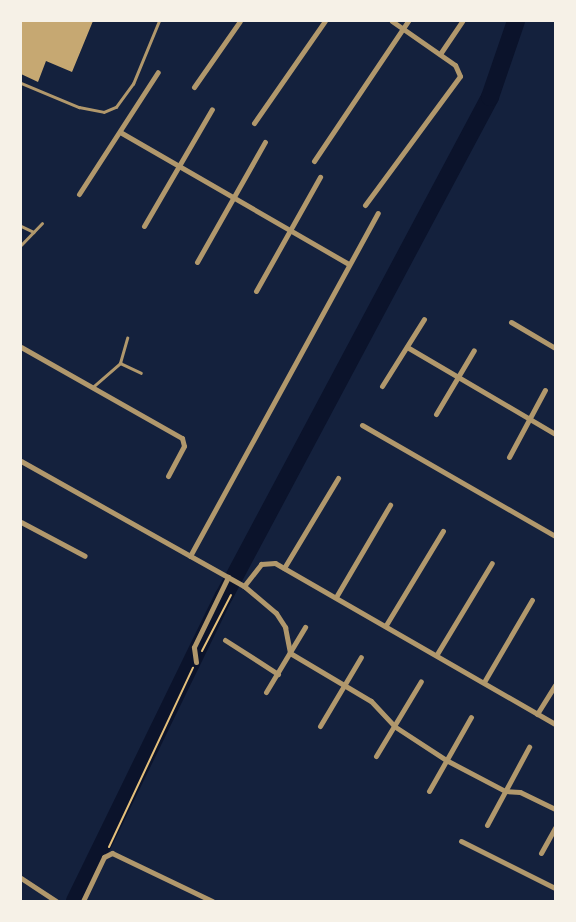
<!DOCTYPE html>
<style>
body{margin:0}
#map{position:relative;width:576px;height:922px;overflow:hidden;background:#14213d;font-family:Jost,sans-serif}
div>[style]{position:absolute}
.river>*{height:18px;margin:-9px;padding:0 9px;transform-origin:9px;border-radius:9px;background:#0b132b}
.building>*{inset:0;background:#c6a872}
.path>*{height:2px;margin:-1px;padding:0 1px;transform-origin:1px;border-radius:1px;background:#e5c07b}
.service>*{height:2.5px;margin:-1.25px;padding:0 1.25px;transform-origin:1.25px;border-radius:1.25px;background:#b1986c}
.minor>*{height:5px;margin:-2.5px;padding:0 2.5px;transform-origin:2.5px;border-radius:2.5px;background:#b1986c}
span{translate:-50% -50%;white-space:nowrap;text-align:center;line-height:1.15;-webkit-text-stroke:5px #f6f1e7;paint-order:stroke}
.frame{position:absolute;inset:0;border:22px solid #f6f1e7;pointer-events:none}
</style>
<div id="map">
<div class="river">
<div style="left:75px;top:901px;width:339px;rotate:-64deg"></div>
<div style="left:224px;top:596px;width:565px;rotate:-61.94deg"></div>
<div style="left:490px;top:97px;width:80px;rotate:-71.1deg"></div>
</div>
<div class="building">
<div style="clip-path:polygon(21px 21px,93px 21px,72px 72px,46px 61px,38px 82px,21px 74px)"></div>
</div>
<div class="path">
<div style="left:202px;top:651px;width:63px;rotate:-62.6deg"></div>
<div style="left:109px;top:847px;width:198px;rotate:-64.9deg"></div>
</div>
<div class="service">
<div style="left:21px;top:83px;width:63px;rotate:22.5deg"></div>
<div style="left:79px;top:107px;width:25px;rotate:11deg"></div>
<div style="left:104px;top:112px;width:13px;rotate:-23deg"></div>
<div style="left:116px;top:107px;width:29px;rotate:-54deg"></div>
<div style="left:133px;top:84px;width:68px;rotate:-67.6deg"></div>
<div style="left:21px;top:226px;width:14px;rotate:25deg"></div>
<div style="left:21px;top:245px;width:30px;rotate:-46deg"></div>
<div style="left:120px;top:363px;width:23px;rotate:25deg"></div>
<div style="left:94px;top:386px;width:35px;rotate:-41deg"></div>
<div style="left:120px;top:363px;width:26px;rotate:-74deg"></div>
</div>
<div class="minor">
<div style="left:440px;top:54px;width:40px;rotate:-56deg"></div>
<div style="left:194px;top:87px;width:80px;rotate:-55.1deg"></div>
<div style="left:254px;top:123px;width:124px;rotate:-55.2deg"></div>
<div style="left:120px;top:132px;width:264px;rotate:30deg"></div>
<div style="left:314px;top:161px;width:169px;rotate:-56.1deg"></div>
<div style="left:79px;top:194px;width:145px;rotate:-57.1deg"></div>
<div style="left:365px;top:205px;width:160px;rotate:-53.6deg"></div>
<div style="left:460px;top:76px;width:12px;rotate:-114deg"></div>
<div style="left:455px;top:65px;width:77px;rotate:-145.1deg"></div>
<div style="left:144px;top:226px;width:135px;rotate:-59.8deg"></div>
<div style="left:197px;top:262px;width:138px;rotate:-60.5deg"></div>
<div style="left:256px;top:291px;width:131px;rotate:-60.7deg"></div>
<div style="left:511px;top:322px;width:51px;rotate:30.6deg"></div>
<div style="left:21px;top:347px;width:185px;rotate:29.5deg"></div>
<div style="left:182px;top:438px;width:8px;rotate:76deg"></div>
<div style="left:184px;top:446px;width:34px;rotate:118deg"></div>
<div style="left:407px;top:347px;width:172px;rotate:30.4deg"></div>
<div style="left:382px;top:386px;width:79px;rotate:-57.9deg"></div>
<div style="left:436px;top:414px;width:74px;rotate:-59.3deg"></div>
<div style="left:362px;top:425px;width:223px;rotate:29.9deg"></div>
<div style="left:509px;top:457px;width:76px;rotate:-61.8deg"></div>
<div style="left:21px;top:461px;width:256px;rotate:29.3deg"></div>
<div style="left:244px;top:586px;width:28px;rotate:-52deg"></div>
<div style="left:261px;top:564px;width:14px;rotate:-4deg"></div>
<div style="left:275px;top:563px;width:323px;rotate:29.9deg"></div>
<div style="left:21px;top:522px;width:72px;rotate:28deg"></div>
<div style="left:190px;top:556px;width:391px;rotate:-61.3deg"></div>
<div style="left:284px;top:568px;width:105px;rotate:-59deg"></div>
<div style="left:244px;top:586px;width:42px;rotate:40.2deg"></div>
<div style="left:276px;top:613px;width:17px;rotate:57deg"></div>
<div style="left:285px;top:627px;width:26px;rotate:79deg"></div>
<div style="left:290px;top:653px;width:94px;rotate:30.7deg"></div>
<div style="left:371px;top:701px;width:34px;rotate:47deg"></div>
<div style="left:394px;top:726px;width:62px;rotate:33.2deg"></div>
<div style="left:446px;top:760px;width:67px;rotate:27.7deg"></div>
<div style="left:505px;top:791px;width:15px;rotate:4deg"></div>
<div style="left:520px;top:792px;width:39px;rotate:26deg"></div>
<div style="left:336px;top:597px;width:107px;rotate:-59.6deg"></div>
<div style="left:386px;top:625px;width:110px;rotate:-58.8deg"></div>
<div style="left:225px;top:640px;width:63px;rotate:32.7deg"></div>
<div style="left:437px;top:654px;width:106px;rotate:-58.9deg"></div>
<div style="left:196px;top:662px;width:15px;rotate:-98deg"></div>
<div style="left:194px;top:647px;width:78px;rotate:-64.1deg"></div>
<div style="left:484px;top:682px;width:95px;rotate:-59.7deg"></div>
<div style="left:266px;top:692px;width:76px;rotate:-59deg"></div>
<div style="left:537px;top:714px;width:34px;rotate:-58deg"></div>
<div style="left:320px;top:726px;width:80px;rotate:-59.3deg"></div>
<div style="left:376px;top:756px;width:87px;rotate:-59deg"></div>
<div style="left:429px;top:791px;width:85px;rotate:-60.4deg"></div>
<div style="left:487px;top:825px;width:89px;rotate:-61.7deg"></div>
<div style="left:461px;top:841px;width:105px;rotate:26.6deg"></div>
<div style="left:541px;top:853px;width:29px;rotate:-61deg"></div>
<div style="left:21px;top:878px;width:42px;rotate:33.3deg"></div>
<div style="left:83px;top:901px;width:49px;rotate:-64.5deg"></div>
<div style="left:104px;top:857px;width:9px;rotate:-27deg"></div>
<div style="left:112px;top:853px;width:111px;rotate:25.6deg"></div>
</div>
<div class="frame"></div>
</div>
